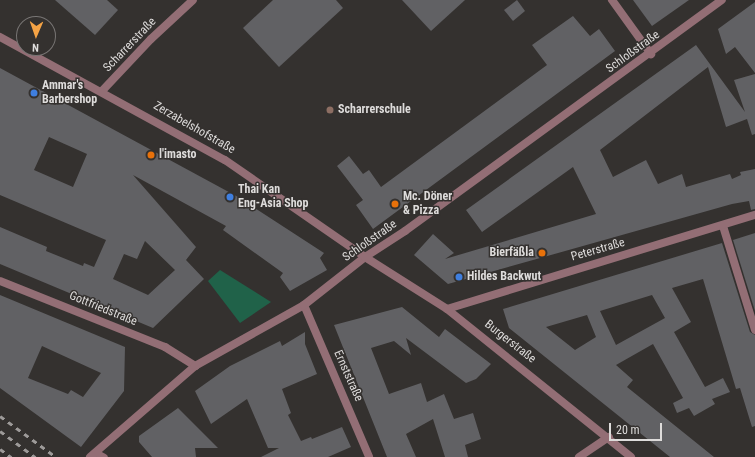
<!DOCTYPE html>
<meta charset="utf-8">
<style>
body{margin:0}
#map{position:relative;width:755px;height:457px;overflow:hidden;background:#34312f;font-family:"Roboto Condensed",sans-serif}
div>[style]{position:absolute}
.green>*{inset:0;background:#206249}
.building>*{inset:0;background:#616164}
.service>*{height:7px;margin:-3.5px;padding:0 3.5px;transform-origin:3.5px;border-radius:3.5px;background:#936e75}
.minor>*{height:8px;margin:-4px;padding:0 4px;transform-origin:4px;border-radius:4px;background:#936e75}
.tertiary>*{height:8px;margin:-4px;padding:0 4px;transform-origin:4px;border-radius:4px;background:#936e75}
.rail>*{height:3px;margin-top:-1.5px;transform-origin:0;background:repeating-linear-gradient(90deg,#9d9a99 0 5px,transparent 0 10px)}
.dots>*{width:11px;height:11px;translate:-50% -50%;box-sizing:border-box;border:2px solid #34312f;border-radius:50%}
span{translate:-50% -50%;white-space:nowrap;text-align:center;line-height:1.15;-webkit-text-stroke:3px #34312f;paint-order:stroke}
.street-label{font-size:12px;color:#dedcdb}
.poi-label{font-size:12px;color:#dedcdb;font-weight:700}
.left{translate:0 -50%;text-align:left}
.right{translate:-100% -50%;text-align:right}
.north{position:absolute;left:16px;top:16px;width:40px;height:40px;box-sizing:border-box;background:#34312f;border:1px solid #787574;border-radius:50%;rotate:182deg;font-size:11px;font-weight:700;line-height:16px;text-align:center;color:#dedcdb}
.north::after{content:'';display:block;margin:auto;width:14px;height:18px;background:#f5a345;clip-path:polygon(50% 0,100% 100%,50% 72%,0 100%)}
.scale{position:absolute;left:609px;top:423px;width:53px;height:18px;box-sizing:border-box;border:2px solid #dedcdb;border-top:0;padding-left:5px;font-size:12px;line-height:14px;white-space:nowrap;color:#dedcdb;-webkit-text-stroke:3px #34312f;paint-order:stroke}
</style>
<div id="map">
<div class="green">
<div style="clip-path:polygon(220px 270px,271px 302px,240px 323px,208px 281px)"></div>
</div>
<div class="building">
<div style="clip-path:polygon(55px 0,107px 0,118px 10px,95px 35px)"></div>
<div style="clip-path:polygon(273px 0,336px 0,343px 8px,279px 67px,243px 28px)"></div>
<div style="clip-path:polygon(402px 0,465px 0,431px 31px)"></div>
<div style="clip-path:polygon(517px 0,525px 11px,513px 21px,504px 10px)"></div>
<div style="clip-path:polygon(633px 0,689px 0,652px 26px)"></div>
<div style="clip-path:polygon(755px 2px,755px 73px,735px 47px,726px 54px,718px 29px)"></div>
<div style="clip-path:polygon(573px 16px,590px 36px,599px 29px,615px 51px,373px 229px,356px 205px,363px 200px,337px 166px,349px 156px,363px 174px,369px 170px,381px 187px,547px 65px,532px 45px)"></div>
<div style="clip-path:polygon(696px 45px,745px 112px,734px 80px,755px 74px,755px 134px,752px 135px,747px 119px,726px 127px,708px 67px,600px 150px,613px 177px,646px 160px,658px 184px,682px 174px,686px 187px,730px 174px,732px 179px,741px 175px,740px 172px,755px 169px,755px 209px,751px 210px,749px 201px,732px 204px,448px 284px,414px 255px,433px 234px,454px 253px,445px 259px,596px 214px,573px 167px,482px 232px,466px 210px)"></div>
<div style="clip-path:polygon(evenodd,0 68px,238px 197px,324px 253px,320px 258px,327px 270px,290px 291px,280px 277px,283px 273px,223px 230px,226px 226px,133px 175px,196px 247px,186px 260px,204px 279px,153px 328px,0 264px,0 227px,47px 247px,46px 251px,83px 266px,84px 263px,94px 267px,106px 240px,0 195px,0 68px,49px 137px,87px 154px,73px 187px,34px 170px,49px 137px,0 68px,145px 241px,175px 270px,148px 295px,113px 279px,124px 254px,137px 259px,145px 241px)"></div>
<div style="clip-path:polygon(755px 233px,755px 311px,733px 240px)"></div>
<div style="clip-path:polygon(evenodd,722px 243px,750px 332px,755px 335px,755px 426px,752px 427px,740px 388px,736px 389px,703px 279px,672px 288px,691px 322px,674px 332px,705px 387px,723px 378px,730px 392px,712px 399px,715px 404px,694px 416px,689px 408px,677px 413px,673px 403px,683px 398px,653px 344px,616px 365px,633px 380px,627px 387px,714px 457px,670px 457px,509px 328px,503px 309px,722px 243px,652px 295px,665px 318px,616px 345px,600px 311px,652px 295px,722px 243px,587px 315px,596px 337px,575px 350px,546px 327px,587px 315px)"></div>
<div style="clip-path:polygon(evenodd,0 295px,125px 347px,124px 391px,81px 447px,0 388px,0 295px,42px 346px,101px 373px,83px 397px,71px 390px,68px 394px,28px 378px,42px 346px)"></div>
<div style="clip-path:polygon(402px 307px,439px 337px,445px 329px,491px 364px,476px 379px,466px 383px,406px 338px,411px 355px,394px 341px,371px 348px,389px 394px,421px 383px,427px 402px,444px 394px,454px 419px,473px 413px,481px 439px,465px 445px,468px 457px,445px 457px,433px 419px,406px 434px,416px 457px,387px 457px,334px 325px)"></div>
<div style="clip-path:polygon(305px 332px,305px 344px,317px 374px,282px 389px,291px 413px,288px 415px,301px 441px,311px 437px,312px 439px,342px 427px,351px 447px,328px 457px,261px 457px,279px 448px,268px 448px,247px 399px,211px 424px,195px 391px,230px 366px,280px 341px,282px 346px)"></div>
<div style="clip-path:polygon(178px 408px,218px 448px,195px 448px,196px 457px,152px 457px,139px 442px,139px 436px)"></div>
</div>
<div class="service">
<div style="left:95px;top:452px;width:10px;rotate:29deg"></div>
</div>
<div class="minor">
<div style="left:612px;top:0;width:67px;rotate:54.2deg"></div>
<div style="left:102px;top:91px;width:71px;rotate:-46.7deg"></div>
<div style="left:151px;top:39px;width:57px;rotate:-42.9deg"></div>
<div style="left:723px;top:226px;width:109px;rotate:72.9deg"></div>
<div style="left:0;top:281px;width:178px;rotate:21.8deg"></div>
<div style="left:165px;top:347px;width:36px;rotate:32deg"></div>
<div style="left:304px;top:305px;width:165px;rotate:66.8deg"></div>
<div style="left:447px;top:309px;width:322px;rotate:-17deg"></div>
<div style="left:90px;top:457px;width:139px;rotate:-40.9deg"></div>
<div style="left:195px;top:366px;width:125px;rotate:-29.2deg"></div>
<div style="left:304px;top:305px;width:78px;rotate:-38.2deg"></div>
<div style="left:365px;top:257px;width:48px;rotate:-33deg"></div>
<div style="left:405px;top:231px;width:392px;rotate:-36.1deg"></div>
<div style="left:579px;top:457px;width:36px;rotate:-34deg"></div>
</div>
<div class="tertiary">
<div style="left:0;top:37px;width:256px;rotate:28.7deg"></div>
<div style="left:225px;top:160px;width:170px;rotate:34.7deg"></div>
<div style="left:365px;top:257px;width:97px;rotate:32.4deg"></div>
<div style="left:447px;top:309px;width:236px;rotate:38.8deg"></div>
</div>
<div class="rail">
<div style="left:0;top:416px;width:69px;rotate:36.2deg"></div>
<div style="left:0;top:431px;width:44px;rotate:36.6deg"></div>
<div style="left:0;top:449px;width:14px;rotate:36deg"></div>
</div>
<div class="dots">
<div style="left:34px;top:93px;background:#3f7fe0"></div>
<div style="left:330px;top:110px;background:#8d6e63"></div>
<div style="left:151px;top:155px;background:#e8710a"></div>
<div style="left:230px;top:197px;background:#3f7fe0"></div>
<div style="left:395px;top:204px;background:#e8710a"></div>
<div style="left:542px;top:253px;background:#e8710a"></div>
<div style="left:459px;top:277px;background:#3f7fe0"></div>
</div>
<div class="street-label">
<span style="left:130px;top:45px;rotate:-46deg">Scharrerstraße</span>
<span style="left:633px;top:52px;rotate:-36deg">Schloßstraße</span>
<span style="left:194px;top:128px;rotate:30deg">Zerzabelshofstraße</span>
<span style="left:370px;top:241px;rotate:-35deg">Schloßstraße</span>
<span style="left:598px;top:250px;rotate:-16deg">Peterstraße</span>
<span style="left:103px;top:309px;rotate:22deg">Gottfriedstraße</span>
<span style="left:510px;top:342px;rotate:38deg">Burgerstraße</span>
<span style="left:348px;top:376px;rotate:66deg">Ernststraße</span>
</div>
<div class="poi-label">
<span class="left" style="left:42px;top:93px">Ammar's<br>Barbershop</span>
<span class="left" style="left:338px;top:110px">Scharrerschule</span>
<span class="left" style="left:159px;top:155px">l'imasto</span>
<span class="left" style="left:238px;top:197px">Thai Kan<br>Eng-Asia Shop</span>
<span class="left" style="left:403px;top:204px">Mc. Döner<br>&amp; Pizza</span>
<span class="right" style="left:534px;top:253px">Bierfäßla</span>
<span class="left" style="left:467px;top:277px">Hildes Backwut</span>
</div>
<div class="north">N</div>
<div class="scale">20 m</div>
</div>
